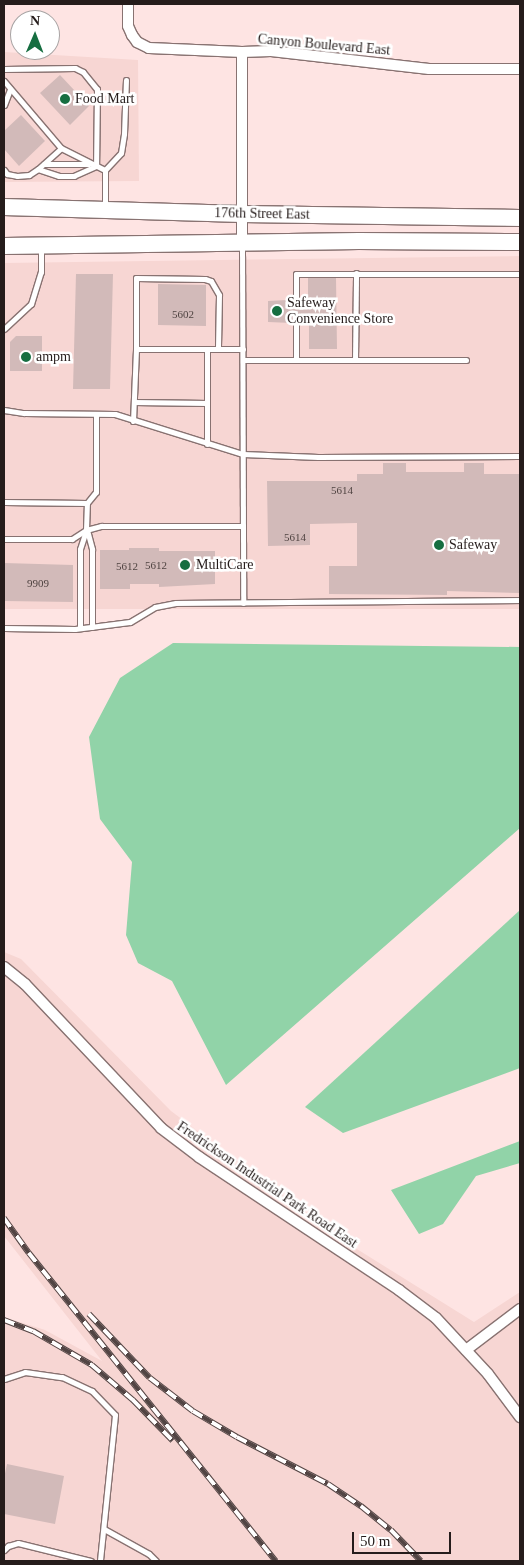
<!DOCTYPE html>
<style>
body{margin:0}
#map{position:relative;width:524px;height:1565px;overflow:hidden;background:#fee4e3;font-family:"Times New Roman",serif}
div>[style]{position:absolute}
.built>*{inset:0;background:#f7d6d3}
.green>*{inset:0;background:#91d3a8}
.building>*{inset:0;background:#d2bab9}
.roads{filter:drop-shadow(1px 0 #887271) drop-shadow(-1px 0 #887271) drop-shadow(0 1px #887271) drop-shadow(0 -1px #887271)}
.service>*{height:5px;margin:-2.5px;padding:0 2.5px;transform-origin:2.5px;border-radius:2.5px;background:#fff}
.minor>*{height:10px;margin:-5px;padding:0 5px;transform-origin:5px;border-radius:5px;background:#fff}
.primary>*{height:16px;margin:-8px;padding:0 8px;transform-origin:8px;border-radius:8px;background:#fff}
.rail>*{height:5.5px;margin-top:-2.75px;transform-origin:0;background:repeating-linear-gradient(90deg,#fff 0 11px,#524544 0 22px);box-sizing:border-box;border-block:1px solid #524544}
.dots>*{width:14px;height:14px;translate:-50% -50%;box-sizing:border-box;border:2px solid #fff;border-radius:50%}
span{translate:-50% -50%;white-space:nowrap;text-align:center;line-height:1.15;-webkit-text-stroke:5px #fff;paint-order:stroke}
.number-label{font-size:11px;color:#504442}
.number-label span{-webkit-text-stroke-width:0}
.street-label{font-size:14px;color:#251c1b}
.poi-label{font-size:14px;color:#251c1b}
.left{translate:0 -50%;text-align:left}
.frame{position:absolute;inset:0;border:5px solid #251c1b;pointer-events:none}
.north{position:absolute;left:10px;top:10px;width:50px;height:50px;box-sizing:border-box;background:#fff;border:1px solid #a8a4a4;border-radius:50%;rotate:1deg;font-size:14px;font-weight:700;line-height:20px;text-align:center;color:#251c1b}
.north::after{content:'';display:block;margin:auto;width:18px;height:22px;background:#166e41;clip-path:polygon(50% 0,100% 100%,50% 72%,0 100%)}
.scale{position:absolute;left:352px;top:1532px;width:99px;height:22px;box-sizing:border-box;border:2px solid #251c1b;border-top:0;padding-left:6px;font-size:15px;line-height:18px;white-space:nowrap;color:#251c1b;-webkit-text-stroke:4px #fff;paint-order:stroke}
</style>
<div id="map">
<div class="built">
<div style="clip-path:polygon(4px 52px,138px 60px,139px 181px,4px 182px)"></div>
<div style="clip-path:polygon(520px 256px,520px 609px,4px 609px,4px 263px)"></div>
<div style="clip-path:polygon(4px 952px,21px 959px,171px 1111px,352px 1246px,474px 1322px,520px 1292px,520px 1561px,4px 1561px,4px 1317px,45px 1330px,102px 1361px,4px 1236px)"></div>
</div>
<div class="green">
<div style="clip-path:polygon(173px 643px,520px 647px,520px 828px,226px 1085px,172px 981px,138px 963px,126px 935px,132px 862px,100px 819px,89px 737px,120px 678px)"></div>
<div style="clip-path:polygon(520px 910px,520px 1068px,343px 1133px,305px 1107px)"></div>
<div style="clip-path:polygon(520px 1141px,520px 1163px,476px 1176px,443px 1224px,419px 1234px,391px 1190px)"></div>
</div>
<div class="building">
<div style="clip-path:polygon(60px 75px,89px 106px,70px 125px,40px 93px)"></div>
<div style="clip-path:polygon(21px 115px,45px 141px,19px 166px,4px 149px,4px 131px)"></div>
<div style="clip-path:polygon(76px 274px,113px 274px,110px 389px,73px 389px)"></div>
<div style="clip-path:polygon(308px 278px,336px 278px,337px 349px,309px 349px,309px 322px,300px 322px,296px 319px,292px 323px,268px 322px,268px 301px,287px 300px,296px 306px,300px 302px,308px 302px)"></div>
<div style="clip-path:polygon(158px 284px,206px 285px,206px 326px,158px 325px)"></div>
<div style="clip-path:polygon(16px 336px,42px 336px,42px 371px,10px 371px,10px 342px)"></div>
<div style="clip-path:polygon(383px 463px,406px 463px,406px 472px,464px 472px,464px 463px,484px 463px,484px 474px,520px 474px,520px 593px,447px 591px,447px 595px,329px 594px,329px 566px,357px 566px,357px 523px,310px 524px,310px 545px,268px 546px,267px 481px,357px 481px,357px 474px,383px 474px)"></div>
<div style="clip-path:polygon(129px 548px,159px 548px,159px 551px,215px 551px,215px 584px,159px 587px,159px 584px,130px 584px,130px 589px,100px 589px,100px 550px,129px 550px)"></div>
<div style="clip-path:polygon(4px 563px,73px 565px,73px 602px,4px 601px)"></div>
<div style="clip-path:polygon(7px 1464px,64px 1476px,55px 1524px,4px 1514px,4px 1478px)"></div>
</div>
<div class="roads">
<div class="service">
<div style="left:4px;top:69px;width:71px;rotate:-0.8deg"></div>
<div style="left:75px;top:68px;width:9px;rotate:27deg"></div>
<div style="left:83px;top:72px;width:22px;rotate:51deg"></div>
<div style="left:97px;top:89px;width:77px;rotate:90.7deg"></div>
<div style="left:96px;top:166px;width:24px;rotate:156deg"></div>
<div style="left:74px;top:176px;width:15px;rotate:180deg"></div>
<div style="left:59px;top:176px;width:22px;rotate:-162deg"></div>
<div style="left:4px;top:81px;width:88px;rotate:49.6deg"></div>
<div style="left:61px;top:148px;width:49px;rotate:26.6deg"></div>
<div style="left:105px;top:170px;width:37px;rotate:90deg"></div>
<div style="left:4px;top:105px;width:17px;rotate:-69deg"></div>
<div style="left:44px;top:164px;width:45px"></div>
<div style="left:4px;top:170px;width:5px;rotate:53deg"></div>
<div style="left:7px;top:174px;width:10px;rotate:11deg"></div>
<div style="left:17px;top:176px;width:12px;rotate:-5deg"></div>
<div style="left:29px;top:175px;width:11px;rotate:-34deg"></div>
<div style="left:38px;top:169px;width:31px;rotate:-42deg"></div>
<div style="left:105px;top:170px;width:23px;rotate:-47deg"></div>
<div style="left:121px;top:153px;width:19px;rotate:-81deg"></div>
<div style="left:124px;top:134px;width:54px;rotate:-87.9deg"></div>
<div style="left:242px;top:246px;width:357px;rotate:89.8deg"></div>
<div style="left:296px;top:302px;width:28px;rotate:-90deg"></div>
<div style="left:296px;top:274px;width:224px"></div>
<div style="left:296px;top:323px;width:37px;rotate:90deg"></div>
<div style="left:4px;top:329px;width:37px;rotate:-43deg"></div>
<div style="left:31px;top:304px;width:34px;rotate:-73deg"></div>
<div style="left:41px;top:272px;width:24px;rotate:-90deg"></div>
<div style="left:136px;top:349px;width:71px;rotate:-90deg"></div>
<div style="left:136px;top:278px;width:69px;rotate:0.8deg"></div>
<div style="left:205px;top:279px;width:6px;rotate:18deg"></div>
<div style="left:211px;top:281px;width:16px;rotate:60deg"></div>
<div style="left:219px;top:295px;width:54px;rotate:91.1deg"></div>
<div style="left:207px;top:349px;width:95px;rotate:90deg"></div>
<div style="left:243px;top:360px;width:223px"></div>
<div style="left:355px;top:360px;width:87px;rotate:-89.3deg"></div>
<div style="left:134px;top:402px;width:73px;rotate:0.8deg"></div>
<div style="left:4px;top:410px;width:20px;rotate:9deg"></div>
<div style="left:24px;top:413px;width:91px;rotate:0.6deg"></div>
<div style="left:115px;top:414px;width:134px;rotate:17.4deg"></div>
<div style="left:243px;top:454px;width:75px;rotate:2.3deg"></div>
<div style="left:318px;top:457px;width:202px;rotate:-0.3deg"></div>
<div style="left:133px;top:421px;width:72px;rotate:-87.6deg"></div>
<div style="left:136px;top:349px;width:107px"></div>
<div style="left:4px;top:502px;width:83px;rotate:0.7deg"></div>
<div style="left:87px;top:530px;width:20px;rotate:75deg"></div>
<div style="left:92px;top:549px;width:78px;rotate:90deg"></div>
<div style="left:4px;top:539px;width:68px"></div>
<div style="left:72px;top:539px;width:17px;rotate:-33deg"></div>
<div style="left:86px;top:530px;width:16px;rotate:-15deg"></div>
<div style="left:101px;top:526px;width:142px"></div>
<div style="left:4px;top:628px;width:71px;rotate:0.8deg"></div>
<div style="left:75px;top:629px;width:55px;rotate:-7.3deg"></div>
<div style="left:130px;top:622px;width:29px;rotate:-31deg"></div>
<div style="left:155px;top:607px;width:21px;rotate:-11deg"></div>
<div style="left:176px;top:603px;width:344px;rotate:-0.5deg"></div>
<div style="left:80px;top:628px;width:79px;rotate:-90deg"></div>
<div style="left:80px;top:549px;width:20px;rotate:-72deg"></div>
<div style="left:86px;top:530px;width:27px;rotate:-88deg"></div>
<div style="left:87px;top:503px;width:14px;rotate:-51deg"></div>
<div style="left:96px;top:492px;width:78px;rotate:-90deg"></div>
<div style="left:4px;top:1379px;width:22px;rotate:-18deg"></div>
<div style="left:25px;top:1372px;width:37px;rotate:8deg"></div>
<div style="left:62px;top:1377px;width:33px;rotate:25deg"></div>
<div style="left:92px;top:1391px;width:33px;rotate:46deg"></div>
<div style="left:115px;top:1415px;width:147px;rotate:95.9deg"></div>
<div style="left:104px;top:1529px;width:51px;rotate:29.1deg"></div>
<div style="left:149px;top:1554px;width:10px;rotate:45deg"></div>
<div style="left:4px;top:1550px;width:6px;rotate:-45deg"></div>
<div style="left:8px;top:1546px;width:10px;rotate:-17deg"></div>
<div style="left:18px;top:1543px;width:75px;rotate:13.9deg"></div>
</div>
<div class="minor">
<div style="left:128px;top:4px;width:22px;rotate:90deg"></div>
<div style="left:128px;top:26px;width:10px;rotate:66deg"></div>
<div style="left:132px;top:35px;width:9px;rotate:54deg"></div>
<div style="left:137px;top:42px;width:13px;rotate:27deg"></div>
<div style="left:149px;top:48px;width:93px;rotate:2.5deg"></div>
<div style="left:242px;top:52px;width:29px;rotate:-2deg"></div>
<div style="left:271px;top:51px;width:159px;rotate:6.5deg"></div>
<div style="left:429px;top:69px;width:91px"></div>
<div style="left:242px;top:243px;width:191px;rotate:-90deg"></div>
<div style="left:4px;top:967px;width:27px;rotate:39deg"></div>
<div style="left:25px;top:984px;width:198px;rotate:46.6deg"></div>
<div style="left:161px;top:1128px;width:48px;rotate:37.3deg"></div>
<div style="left:199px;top:1157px;width:240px;rotate:33.6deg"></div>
<div style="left:399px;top:1290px;width:46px;rotate:37.1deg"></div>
<div style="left:436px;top:1318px;width:76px;rotate:47.1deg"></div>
<div style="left:488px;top:1374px;width:54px;rotate:53.3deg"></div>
<div style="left:466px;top:1350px;width:68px;rotate:-37.2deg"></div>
</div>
<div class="primary">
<div style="left:4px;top:207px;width:238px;rotate:1.7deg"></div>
<div style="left:242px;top:214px;width:278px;rotate:0.8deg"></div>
<div style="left:4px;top:246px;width:355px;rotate:-0.8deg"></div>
<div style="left:359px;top:241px;width:161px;rotate:0.4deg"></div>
</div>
</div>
<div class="rail">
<div style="left:4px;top:1218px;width:43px;rotate:54.5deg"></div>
<div style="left:29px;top:1253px;width:395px;rotate:51.3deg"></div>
<div style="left:89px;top:1314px;width:88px;rotate:46.4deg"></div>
<div style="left:150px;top:1378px;width:54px;rotate:37.5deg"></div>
<div style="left:193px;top:1411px;width:51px;rotate:30.6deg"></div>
<div style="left:237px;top:1437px;width:102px;rotate:27.3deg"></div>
<div style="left:328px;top:1484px;width:40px;rotate:34deg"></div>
<div style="left:361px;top:1506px;width:38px;rotate:39deg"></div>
<div style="left:391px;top:1530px;width:43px;rotate:45.9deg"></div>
<div style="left:4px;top:1320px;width:31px;rotate:21deg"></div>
<div style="left:33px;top:1331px;width:68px;rotate:30deg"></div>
<div style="left:92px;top:1365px;width:54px;rotate:40.5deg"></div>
<div style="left:133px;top:1400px;width:57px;rotate:45.7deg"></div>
</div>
<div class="dots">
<div style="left:65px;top:99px;background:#166e41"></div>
<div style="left:277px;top:311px;background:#166e41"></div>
<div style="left:26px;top:357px;background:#166e41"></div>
<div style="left:439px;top:545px;background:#166e41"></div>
<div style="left:185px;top:565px;background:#166e41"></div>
</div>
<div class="number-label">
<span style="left:183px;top:314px">5602</span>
<span style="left:342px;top:490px">5614</span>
<span style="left:295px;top:537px">5614</span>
<span style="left:156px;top:565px">5612</span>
<span style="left:127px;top:566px">5612</span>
<span style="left:38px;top:583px">9909</span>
</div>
<div class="street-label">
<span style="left:324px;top:45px;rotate:5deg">Canyon Boulevard East</span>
<span style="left:262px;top:214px;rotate:1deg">176th Street East</span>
<span style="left:267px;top:1185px;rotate:34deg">Fredrickson Industrial Park Road East</span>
</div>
<div class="poi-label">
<span class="left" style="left:75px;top:99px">Food Mart</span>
<span class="left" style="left:287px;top:311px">Safeway<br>Convenience Store</span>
<span class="left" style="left:36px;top:357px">ampm</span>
<span class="left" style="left:449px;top:545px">Safeway</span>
<span class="left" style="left:196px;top:565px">MultiCare</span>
</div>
<div class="frame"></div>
<div class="north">N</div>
<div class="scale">50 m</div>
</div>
